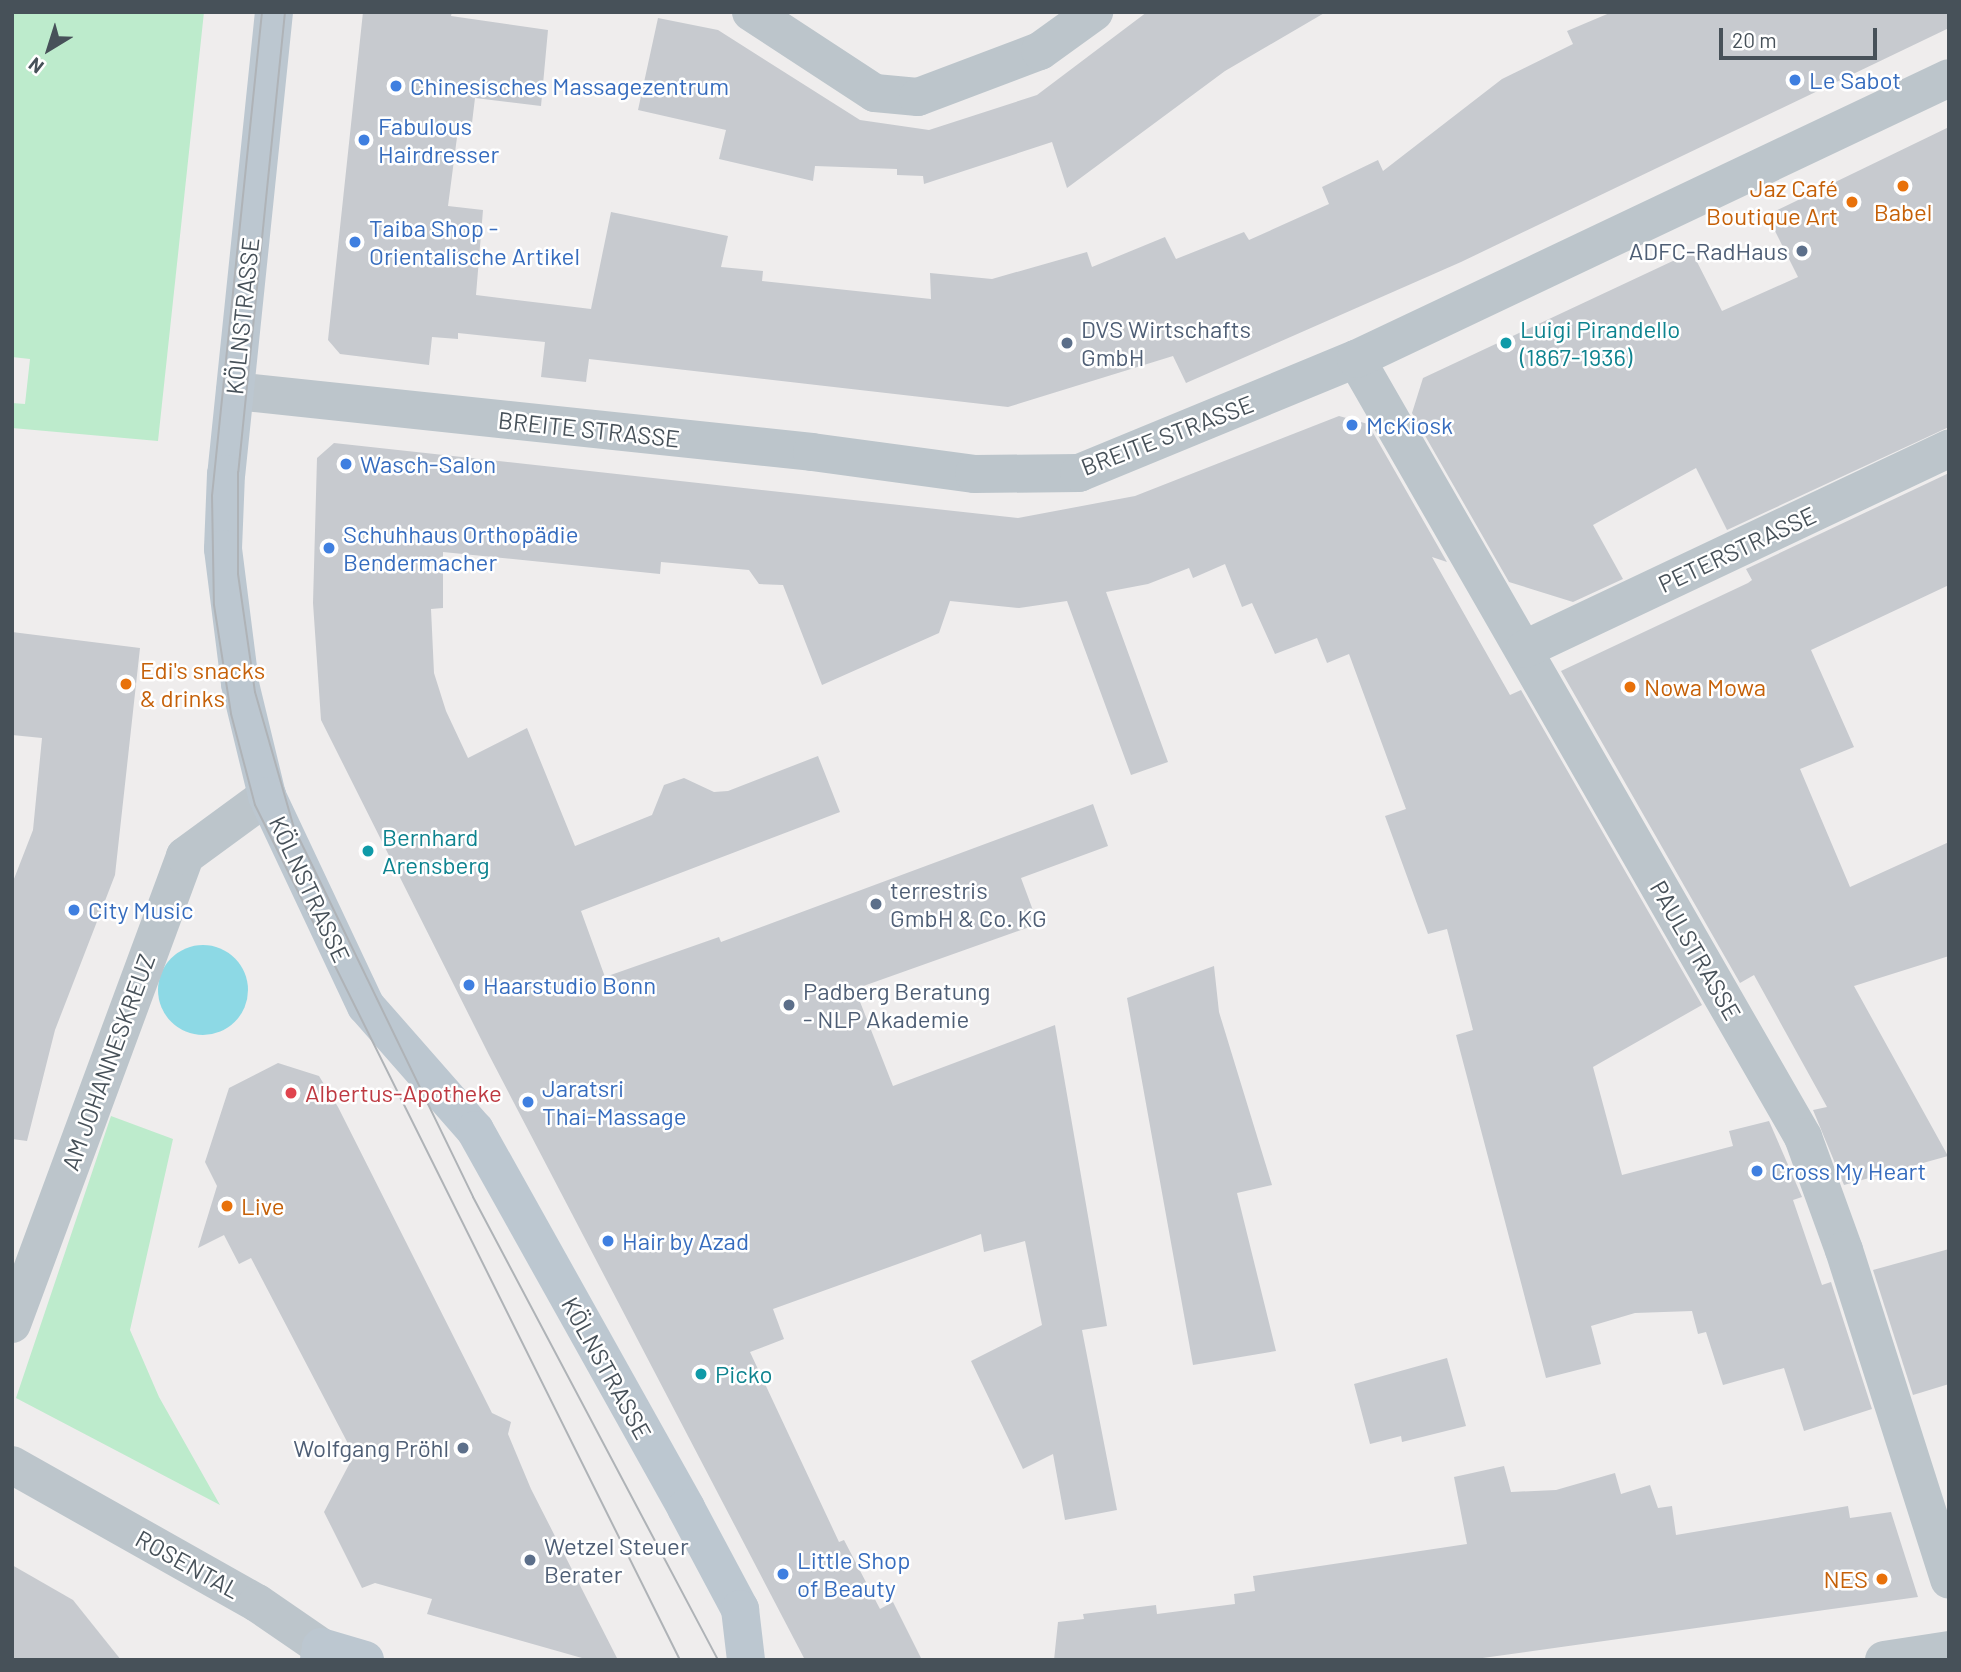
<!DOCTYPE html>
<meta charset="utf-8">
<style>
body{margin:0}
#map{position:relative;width:1961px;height:1672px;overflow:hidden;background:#efeded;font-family:Barlow,sans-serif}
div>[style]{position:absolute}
.green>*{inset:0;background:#bdebcc}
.water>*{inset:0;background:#8dd9e5}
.round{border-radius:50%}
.building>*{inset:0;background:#c7cacf}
.street>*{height:38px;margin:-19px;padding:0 19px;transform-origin:19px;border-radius:19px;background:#bcc5cb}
.secondary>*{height:38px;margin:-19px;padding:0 19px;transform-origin:19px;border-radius:19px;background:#bcc7d0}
.tram>*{height:2px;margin:-1px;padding:0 1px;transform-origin:1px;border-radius:1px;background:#afb3b7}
.dots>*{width:19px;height:19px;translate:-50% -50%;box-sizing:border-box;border:4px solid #fff;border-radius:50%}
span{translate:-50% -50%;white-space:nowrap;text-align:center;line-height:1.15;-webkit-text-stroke:5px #fff;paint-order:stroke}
.shop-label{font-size:24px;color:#366cbe}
.left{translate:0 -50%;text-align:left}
.food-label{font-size:24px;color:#c56008}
.right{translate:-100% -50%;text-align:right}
.service-label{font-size:24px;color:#4e5e75}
.street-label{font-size:24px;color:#475159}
.culture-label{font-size:24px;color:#0d838f}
.health-label{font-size:24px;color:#be3a42}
.frame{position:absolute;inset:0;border:14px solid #475159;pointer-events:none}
.north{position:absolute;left:14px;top:14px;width:70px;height:70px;-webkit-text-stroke:5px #fff;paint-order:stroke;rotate:218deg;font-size:19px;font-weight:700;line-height:28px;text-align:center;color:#475159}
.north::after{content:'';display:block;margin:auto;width:24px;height:32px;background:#475159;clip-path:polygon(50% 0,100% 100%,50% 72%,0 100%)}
.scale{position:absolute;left:1719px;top:28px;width:158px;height:32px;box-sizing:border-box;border:4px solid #475159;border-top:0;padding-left:9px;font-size:21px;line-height:24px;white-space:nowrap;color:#475159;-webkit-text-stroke:5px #fff;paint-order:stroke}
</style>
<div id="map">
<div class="green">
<div style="clip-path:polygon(12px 12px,204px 12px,158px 441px,12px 428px,12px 403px,25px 404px,30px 359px,12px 357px)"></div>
<div style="clip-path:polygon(111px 1116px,173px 1139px,130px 1330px,159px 1397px,220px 1505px,16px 1398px)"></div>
</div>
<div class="water">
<div class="round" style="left:158px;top:945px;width:90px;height:90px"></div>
</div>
<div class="building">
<div style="clip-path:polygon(363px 12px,452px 12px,451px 16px,548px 30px,541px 106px,475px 98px,472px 123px,459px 122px,448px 206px,483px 210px,476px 295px,591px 309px,611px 212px,728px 236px,721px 267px,763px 271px,762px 281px,931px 299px,930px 273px,992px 279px,1087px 252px,1092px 267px,1165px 237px,1176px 259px,1244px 232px,1249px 240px,1329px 204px,1322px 187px,1378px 160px,1383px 171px,1502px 79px,1573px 44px,1567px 31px,1612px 12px,1949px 12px,1949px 28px,1461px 262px,1186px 383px,1173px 356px,1008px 407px,589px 359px,586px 382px,541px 377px,545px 342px,458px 333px,458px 339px,432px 337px,429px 365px,340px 354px,328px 340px)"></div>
<div style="clip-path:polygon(1147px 12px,1326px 12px,1225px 71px,1067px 188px,1052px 142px,924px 184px,923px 176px,897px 175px,897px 169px,815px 166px,813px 181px,719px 159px,726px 130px,638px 110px,658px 18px,718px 30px,860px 120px,929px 130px,1037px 95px)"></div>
<div style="clip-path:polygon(1949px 127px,1949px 427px,1727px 530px,1696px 468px,1593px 525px,1623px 579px,1573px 602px,1509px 582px,1412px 413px,1423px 378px,1692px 252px,1722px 311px,1798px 277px,1767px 215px)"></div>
<div style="clip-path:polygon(1339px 416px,1368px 424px,1447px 562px,1432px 557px,1510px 695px,1521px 690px,1702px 1005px,1593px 1067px,1622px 1175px,1733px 1146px,1729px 1131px,1769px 1121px,1802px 1197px,1793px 1200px,1822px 1285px,1831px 1282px,1872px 1409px,1804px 1431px,1784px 1368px,1723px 1385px,1706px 1332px,1698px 1334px,1692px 1311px,1635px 1313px,1591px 1326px,1601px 1364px,1546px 1378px,1456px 1035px,1473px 1030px,1447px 929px,1428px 934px,1385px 816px,1406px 809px,1349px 654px,1327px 663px,1317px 638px,1275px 654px,1252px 603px,1242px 607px,1225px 564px,1193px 578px,1189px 568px,1148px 584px,1106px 592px,1168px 762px,1131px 775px,1067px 601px,1019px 608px,950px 601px,939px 633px,822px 685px,783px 585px,759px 584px,749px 570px,661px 562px,660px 574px,443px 552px,443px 608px,431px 609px,434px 673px,446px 711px,468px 758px,527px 728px,575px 846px,652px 815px,664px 785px,684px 778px,714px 792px,728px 791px,818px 756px,840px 812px,581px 911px,605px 977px,719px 937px,721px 942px,1093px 804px,1108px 846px,1021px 878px,1038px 924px,855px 989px,893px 1086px,1055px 1025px,1107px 1326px,1082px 1330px,1117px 1510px,1065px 1520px,1053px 1454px,1023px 1469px,971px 1361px,1042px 1325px,1025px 1241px,984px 1252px,981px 1234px,773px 1309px,784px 1339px,750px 1352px,839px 1542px,844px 1540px,880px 1609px,893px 1602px,922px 1660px,805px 1660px,489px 1055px,321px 720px,313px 603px,317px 458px,334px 443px,1018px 518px,1135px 496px)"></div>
<div style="clip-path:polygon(1949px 473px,1949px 585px,1811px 650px,1854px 747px,1800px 769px,1850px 887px,1949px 842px,1949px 956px,1854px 986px,1948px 1156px,1844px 1185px,1813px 1110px,1827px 1107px,1754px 975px,1740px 983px,1561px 671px,1748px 583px,1752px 580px,1746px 569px)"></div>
<div style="clip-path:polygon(12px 632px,140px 648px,115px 875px,55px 1030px,27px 1141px,12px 1139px,12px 884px,33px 830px,42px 738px,12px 735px)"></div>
<div style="clip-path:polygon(1214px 966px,1219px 1012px,1272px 1185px,1237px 1193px,1276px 1351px,1193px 1365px,1127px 998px)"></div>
<div style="clip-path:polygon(278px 1063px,319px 1076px,338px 1107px,492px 1413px,511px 1422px,508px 1434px,531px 1489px,618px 1660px,589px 1660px,427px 1614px,432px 1599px,375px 1583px,362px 1588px,324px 1512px,354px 1455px,251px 1258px,239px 1264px,224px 1235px,198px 1248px,217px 1186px,205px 1162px,229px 1088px)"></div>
<div style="clip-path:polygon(1949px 1249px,1949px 1384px,1913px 1395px,1873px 1270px)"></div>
<div style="clip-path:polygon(1447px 1358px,1466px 1426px,1402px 1442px,1401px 1436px,1370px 1444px,1354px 1384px)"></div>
<div style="clip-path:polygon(1504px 1466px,1511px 1492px,1556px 1490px,1615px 1473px,1621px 1494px,1650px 1485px,1658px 1508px,1672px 1506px,1676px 1535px,1848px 1506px,1850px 1518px,1891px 1512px,1918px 1597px,1468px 1660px,1054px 1660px,1058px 1622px,1084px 1619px,1083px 1614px,1156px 1605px,1157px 1614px,1235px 1604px,1234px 1594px,1255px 1591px,1253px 1576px,1467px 1544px,1454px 1477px)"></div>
<div style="clip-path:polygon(12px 1565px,73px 1600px,121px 1660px,12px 1660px)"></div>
</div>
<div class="street">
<div style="left:751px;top:12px;width:148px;rotate:33.2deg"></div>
<div style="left:875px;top:93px;width:43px;rotate:5.3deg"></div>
<div style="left:918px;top:97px;width:130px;rotate:-20.7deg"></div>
<div style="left:1040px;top:51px;width:67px;rotate:-35.8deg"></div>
<div style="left:1356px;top:359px;width:897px;rotate:60.12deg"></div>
<div style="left:1803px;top:1137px;width:120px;rotate:70.1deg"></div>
<div style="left:1844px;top:1250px;width:346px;rotate:72.3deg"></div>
<div style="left:235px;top:391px;width:580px;rotate:6.03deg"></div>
<div style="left:812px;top:452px;width:163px;rotate:7.7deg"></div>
<div style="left:974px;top:474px;width:105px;rotate:-0.5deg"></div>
<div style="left:1079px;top:473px;width:300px;rotate:-22.4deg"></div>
<div style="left:1356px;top:359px;width:656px;rotate:-25.35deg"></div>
<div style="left:1525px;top:649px;width:469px;rotate:-25.3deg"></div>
<div style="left:12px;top:1324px;width:499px;rotate:-69.7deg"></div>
<div style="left:185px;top:856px;width:102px;rotate:-36.2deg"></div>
<div style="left:12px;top:1465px;width:281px;rotate:29.4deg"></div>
<div style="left:257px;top:1603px;width:78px;rotate:34.5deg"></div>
<div style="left:1884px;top:1660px;width:66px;rotate:-8.7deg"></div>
</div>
<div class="secondary">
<div style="left:274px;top:12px;width:464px;rotate:95.9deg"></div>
<div style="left:226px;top:474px;width:75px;rotate:92.3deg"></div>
<div style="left:223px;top:549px;width:136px;rotate:82.8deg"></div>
<div style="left:240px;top:684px;width:115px;rotate:76.4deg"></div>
<div style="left:267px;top:796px;width:232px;rotate:64.8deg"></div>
<div style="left:366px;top:1006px;width:165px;rotate:48.7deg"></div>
<div style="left:475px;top:1130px;width:433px;rotate:60.8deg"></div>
<div style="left:686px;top:1508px;width:115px;rotate:61.9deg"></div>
<div style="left:740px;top:1609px;width:51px;rotate:83.3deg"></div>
<div style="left:319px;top:1660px;width:13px;rotate:-81deg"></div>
<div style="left:321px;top:1647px;width:46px;rotate:16.5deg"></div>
</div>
<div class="tram">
<div style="left:262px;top:12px;width:486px;rotate:95.9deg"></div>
<div style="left:212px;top:495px;width:110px;rotate:89deg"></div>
<div style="left:214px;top:605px;width:110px;rotate:81.1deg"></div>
<div style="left:231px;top:714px;width:94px;rotate:75.2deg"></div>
<div style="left:255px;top:805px;width:955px;rotate:63.57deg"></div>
<div style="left:285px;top:12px;width:462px;rotate:95.8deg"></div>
<div style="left:238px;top:472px;width:102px;rotate:90deg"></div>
<div style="left:238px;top:574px;width:119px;rotate:81.8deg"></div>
<div style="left:255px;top:692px;width:141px;rotate:74deg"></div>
<div style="left:294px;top:828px;width:410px;rotate:64.1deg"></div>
<div style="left:473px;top:1197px;width:524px;rotate:62.11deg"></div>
</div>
<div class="dots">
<div style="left:1795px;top:80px;background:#3f7fe0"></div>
<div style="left:396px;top:86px;background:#3f7fe0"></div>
<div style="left:364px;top:140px;background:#3f7fe0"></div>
<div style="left:1903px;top:186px;background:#e8710a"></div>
<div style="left:1852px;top:202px;background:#e8710a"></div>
<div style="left:355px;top:242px;background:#3f7fe0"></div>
<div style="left:1802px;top:251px;background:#5c6f8a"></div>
<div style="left:1067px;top:343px;background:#5c6f8a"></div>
<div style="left:1506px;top:343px;background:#0f9aa8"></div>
<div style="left:1352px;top:425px;background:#3f7fe0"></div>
<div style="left:346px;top:464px;background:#3f7fe0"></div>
<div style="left:329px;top:548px;background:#3f7fe0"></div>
<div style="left:126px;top:684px;background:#e8710a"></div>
<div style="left:1630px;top:687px;background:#e8710a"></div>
<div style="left:368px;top:851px;background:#0f9aa8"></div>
<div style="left:876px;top:904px;background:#5c6f8a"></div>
<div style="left:74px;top:910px;background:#3f7fe0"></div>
<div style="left:469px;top:985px;background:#3f7fe0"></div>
<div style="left:789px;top:1005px;background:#5c6f8a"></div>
<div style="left:291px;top:1093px;background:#e0444e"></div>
<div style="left:528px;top:1102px;background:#3f7fe0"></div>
<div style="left:1757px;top:1171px;background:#3f7fe0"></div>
<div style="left:227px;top:1206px;background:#e8710a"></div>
<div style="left:608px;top:1241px;background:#3f7fe0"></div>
<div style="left:701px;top:1374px;background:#0f9aa8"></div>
<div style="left:463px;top:1448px;background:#5c6f8a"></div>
<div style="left:530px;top:1560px;background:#5c6f8a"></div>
<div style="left:783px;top:1574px;background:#3f7fe0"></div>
<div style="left:1882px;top:1579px;background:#e8710a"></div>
</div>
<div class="shop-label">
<span class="left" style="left:1809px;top:80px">Le Sabot</span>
<span class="left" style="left:410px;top:86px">Chinesisches Massagezentrum</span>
<span class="left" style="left:378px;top:140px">Fabulous<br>Hairdresser</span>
<span class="left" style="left:369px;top:242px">Taiba Shop -<br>Orientalische Artikel</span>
<span class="left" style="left:1366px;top:425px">McKiosk</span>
<span class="left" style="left:360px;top:464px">Wasch-Salon</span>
<span class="left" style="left:343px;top:548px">Schuhhaus Orthopädie<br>Bendermacher</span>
<span class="left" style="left:88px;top:910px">City Music</span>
<span class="left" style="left:483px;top:985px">Haarstudio Bonn</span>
<span class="left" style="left:542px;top:1102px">Jaratsri<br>Thai-Massage</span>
<span class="left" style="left:1771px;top:1171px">Cross My Heart</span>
<span class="left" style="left:622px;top:1241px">Hair by Azad</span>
<span class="left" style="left:797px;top:1574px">Little Shop<br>of Beauty</span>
</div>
<div class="food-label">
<span class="right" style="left:1838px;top:202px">Jaz Café<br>Boutique Art</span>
<span style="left:1903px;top:212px">Babel</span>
<span class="left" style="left:140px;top:684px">Edi's snacks<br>&amp; drinks</span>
<span class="left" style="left:1644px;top:687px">Nowa Mowa</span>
<span class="left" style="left:241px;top:1206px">Live</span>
<span class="right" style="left:1868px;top:1579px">NES</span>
</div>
<div class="service-label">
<span class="right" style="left:1788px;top:251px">ADFC-RadHaus</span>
<span class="left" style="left:1081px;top:343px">DVS Wirtschafts<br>GmbH</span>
<span class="left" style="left:890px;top:904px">terrestris<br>GmbH &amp; Co. KG</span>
<span class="left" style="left:803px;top:1005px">Padberg Beratung<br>- NLP Akademie</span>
<span class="right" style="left:449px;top:1448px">Wolfgang Pröhl</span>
<span class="left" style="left:544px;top:1560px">Wetzel Steuer<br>Berater</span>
</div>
<div class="street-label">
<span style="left:242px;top:316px;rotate:-84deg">KÖLNSTRASSE</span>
<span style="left:589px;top:429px;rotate:6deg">BREITE STRASSE</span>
<span style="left:1167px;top:435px;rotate:-21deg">BREITE STRASSE</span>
<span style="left:1737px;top:549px;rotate:-25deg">PETERSTRASSE</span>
<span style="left:310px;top:889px;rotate:65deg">KÖLNSTRASSE</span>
<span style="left:1696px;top:950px;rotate:60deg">PAULSTRASSE</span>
<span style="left:108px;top:1062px;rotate:-70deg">AM JOHANNESKREUZ</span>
<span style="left:607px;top:1368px;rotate:61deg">KÖLNSTRASSE</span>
<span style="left:188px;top:1564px;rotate:29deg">ROSENTAL</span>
</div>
<div class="culture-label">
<span class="left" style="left:1520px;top:343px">Luigi Pirandello<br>(1867-1936)</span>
<span class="left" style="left:382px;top:851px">Bernhard<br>Arensberg</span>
<span class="left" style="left:715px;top:1374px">Picko</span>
</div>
<div class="health-label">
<span class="left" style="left:305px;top:1093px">Albertus-Apotheke</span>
</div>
<div class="frame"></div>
<div class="north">N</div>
<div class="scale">20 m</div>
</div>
